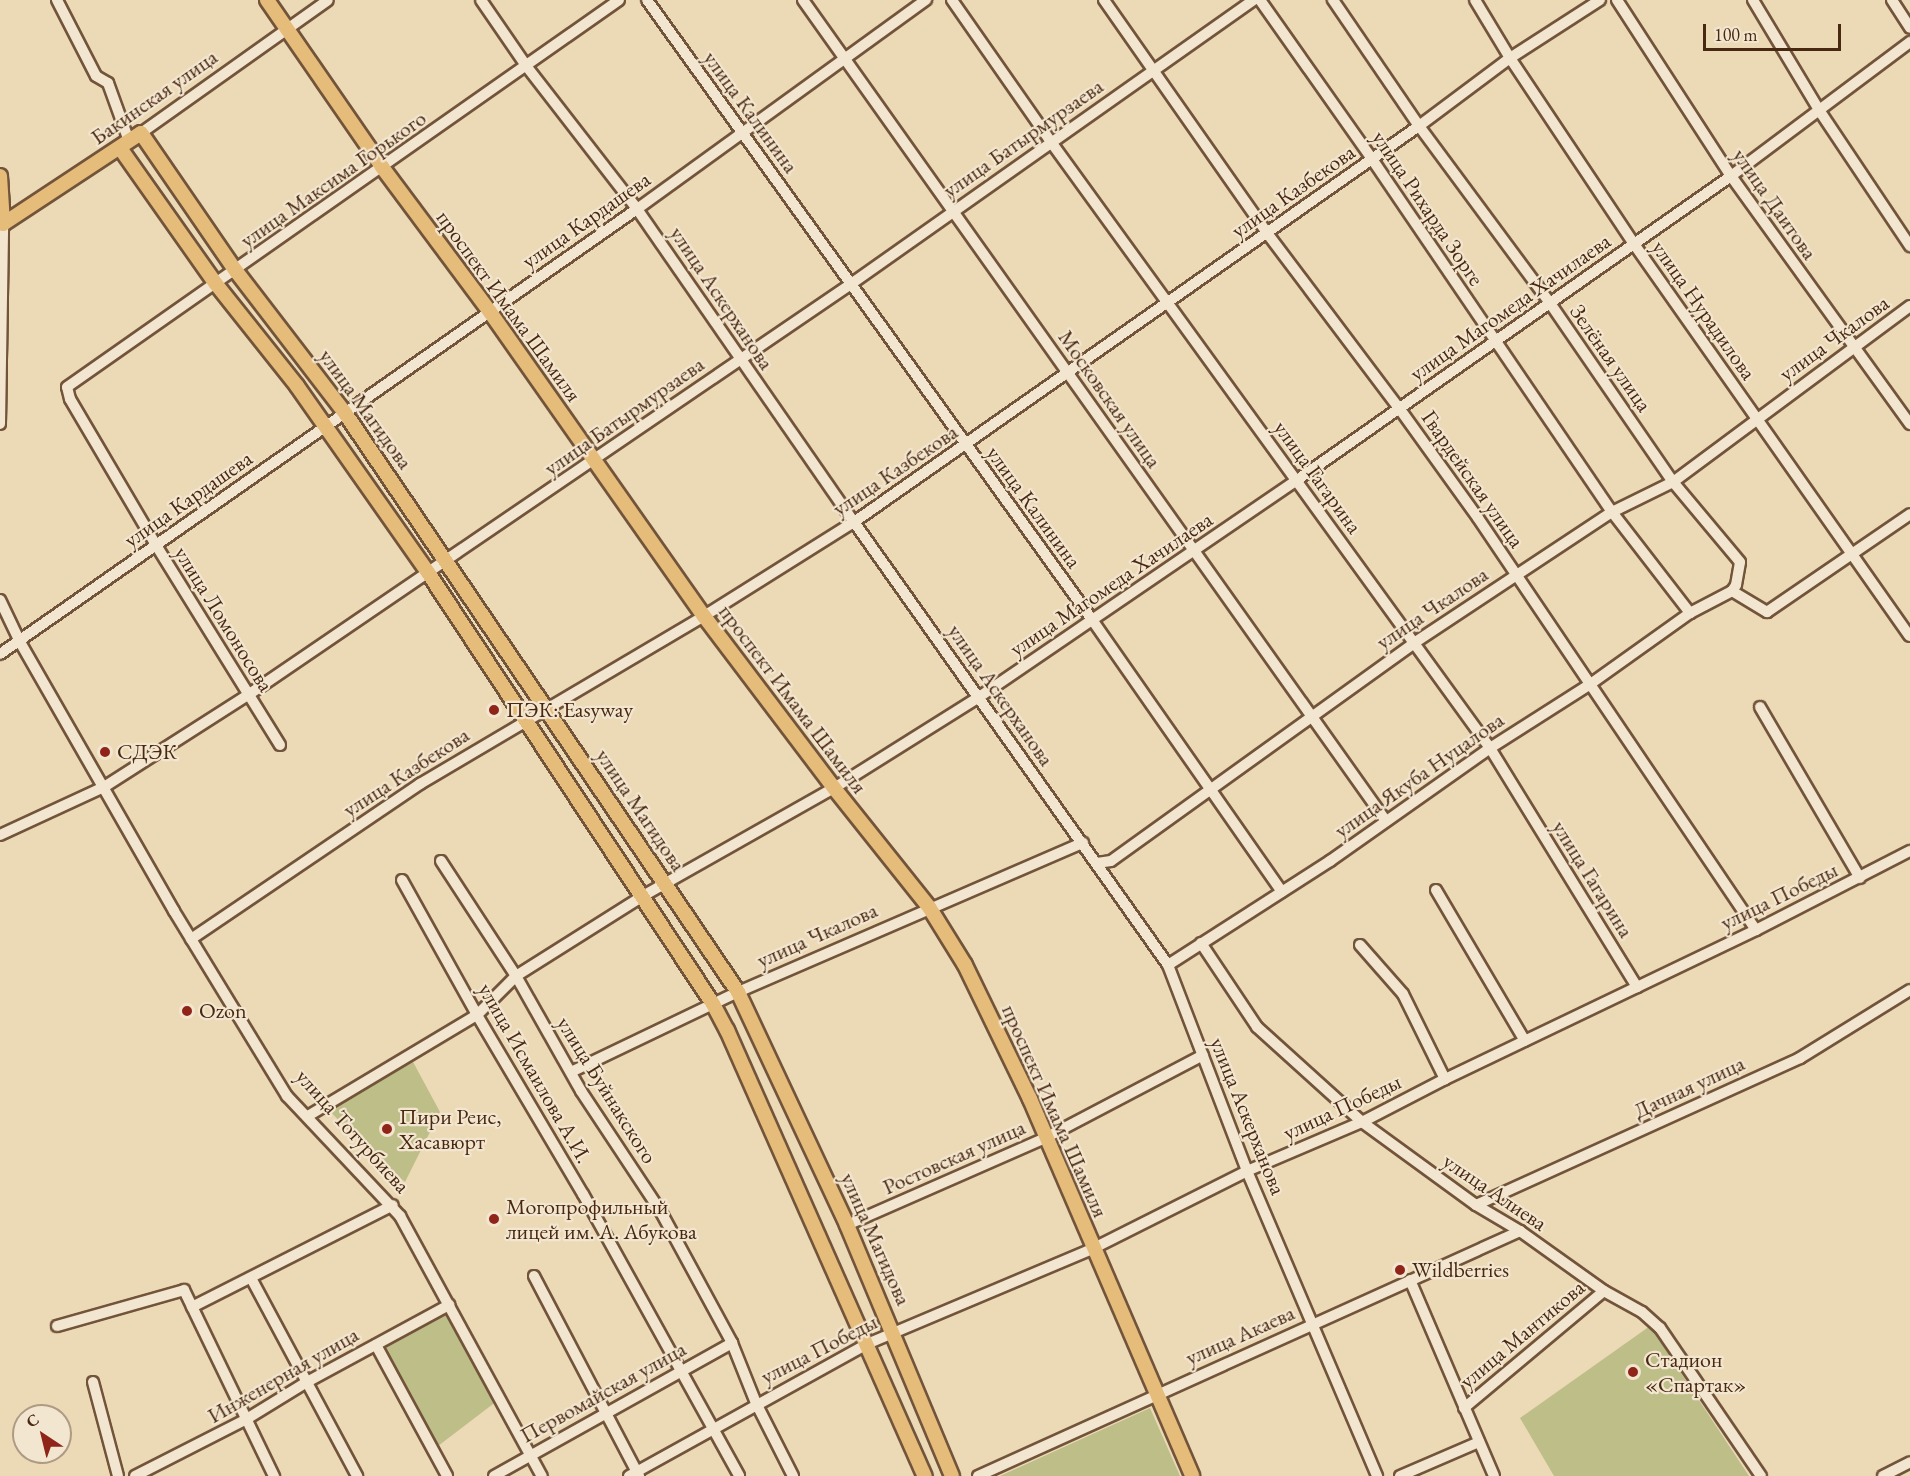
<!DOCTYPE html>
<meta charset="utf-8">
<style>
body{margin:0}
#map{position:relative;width:1910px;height:1476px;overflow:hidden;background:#ecd9b6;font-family:"EB Garamond",serif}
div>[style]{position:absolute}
.green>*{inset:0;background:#bebe89}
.roads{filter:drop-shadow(2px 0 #72543a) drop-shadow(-2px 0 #72543a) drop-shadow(0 2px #72543a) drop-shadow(0 -2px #72543a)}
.minor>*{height:10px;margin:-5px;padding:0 5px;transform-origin:5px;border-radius:5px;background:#f3e6d0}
.major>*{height:14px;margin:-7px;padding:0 7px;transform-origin:7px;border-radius:7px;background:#e6bc7b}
.dots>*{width:16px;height:16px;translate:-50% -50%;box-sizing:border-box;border:3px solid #f3e6d0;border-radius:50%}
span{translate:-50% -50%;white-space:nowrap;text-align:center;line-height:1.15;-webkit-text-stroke:4.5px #f3e6d0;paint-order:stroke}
.street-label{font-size:22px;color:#492811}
.poi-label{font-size:22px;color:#492811}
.left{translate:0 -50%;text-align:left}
.north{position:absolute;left:12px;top:1404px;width:60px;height:60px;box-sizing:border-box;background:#f3e6d0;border:2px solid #af9a84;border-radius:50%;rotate:325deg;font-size:16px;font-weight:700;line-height:24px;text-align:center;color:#492811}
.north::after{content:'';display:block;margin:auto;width:21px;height:27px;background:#8f2418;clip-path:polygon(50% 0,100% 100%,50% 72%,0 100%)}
.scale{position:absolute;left:1703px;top:24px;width:138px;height:27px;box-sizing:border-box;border:3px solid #492811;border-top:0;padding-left:8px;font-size:18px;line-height:21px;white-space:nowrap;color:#492811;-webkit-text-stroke:4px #f3e6d0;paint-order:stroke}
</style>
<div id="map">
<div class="green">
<div style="clip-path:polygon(412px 1060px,440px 1112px,405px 1182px,365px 1148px,328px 1109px)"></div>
<div style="clip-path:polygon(447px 1311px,497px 1401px,438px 1446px,381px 1346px)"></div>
<div style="clip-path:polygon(1650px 1326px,1749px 1476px,1554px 1476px,1520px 1418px)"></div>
<div style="clip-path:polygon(1150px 1408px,1180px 1476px,1000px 1476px)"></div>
</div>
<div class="roads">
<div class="minor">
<div style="left:57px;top:0;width:85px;rotate:62.8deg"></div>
<div style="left:96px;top:76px;width:14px;rotate:30deg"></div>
<div style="left:108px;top:83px;width:62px;rotate:70.1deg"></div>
<div style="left:481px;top:0;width:81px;rotate:55.5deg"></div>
<div style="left:527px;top:67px;width:180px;rotate:52.2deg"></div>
<div style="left:637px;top:209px;width:381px;rotate:55.3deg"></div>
<div style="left:854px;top:522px;width:543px;rotate:54.67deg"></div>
<div style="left:1168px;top:965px;width:221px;rotate:69deg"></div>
<div style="left:1247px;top:1171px;width:332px;rotate:66.9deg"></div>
<div style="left:647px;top:0;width:765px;rotate:54.31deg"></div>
<div style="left:1093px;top:621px;width:330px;rotate:55.1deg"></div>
<div style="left:803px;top:0;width:1007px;rotate:54.62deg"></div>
<div style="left:952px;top:0;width:173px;rotate:55.1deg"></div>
<div style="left:1051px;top:142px;width:748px;rotate:54.08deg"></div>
<div style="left:1490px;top:748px;width:281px;rotate:58.4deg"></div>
<div style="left:1104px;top:0;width:284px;rotate:55deg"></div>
<div style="left:1267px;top:233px;width:219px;rotate:53deg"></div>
<div style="left:1399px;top:408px;width:135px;rotate:54.3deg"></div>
<div style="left:1478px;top:518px;width:497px;rotate:56deg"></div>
<div style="left:1260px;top:0;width:194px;rotate:54.8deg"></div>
<div style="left:1372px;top:159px;width:427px;rotate:55.8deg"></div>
<div style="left:1612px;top:512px;width:128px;rotate:52.3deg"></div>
<div style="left:1475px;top:0;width:68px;rotate:58.9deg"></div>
<div style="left:1510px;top:58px;width:224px;rotate:56.3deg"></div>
<div style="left:1634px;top:244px;width:479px;rotate:54.9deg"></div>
<div style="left:1617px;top:0;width:210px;rotate:57.1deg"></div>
<div style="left:1731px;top:176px;width:306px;rotate:54.2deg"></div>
<div style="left:1753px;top:0;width:128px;rotate:59deg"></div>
<div style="left:1819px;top:110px;width:164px;rotate:56.2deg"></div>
<div style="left:1892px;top:0;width:33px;rotate:57deg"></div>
<div style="left:141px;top:133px;width:229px;rotate:-35.4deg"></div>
<div style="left:0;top:424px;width:200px;rotate:-89.1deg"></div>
<div style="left:1732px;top:591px;width:41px;rotate:31deg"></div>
<div style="left:1767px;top:612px;width:173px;rotate:-34.4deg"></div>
<div style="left:0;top:600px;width:47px;rotate:64.5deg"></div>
<div style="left:20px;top:642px;width:310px;rotate:60.2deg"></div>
<div style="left:174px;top:911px;width:217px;rotate:58.6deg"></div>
<div style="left:287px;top:1096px;width:165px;rotate:46.7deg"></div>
<div style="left:400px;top:1216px;width:296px;rotate:61.4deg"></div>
<div style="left:0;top:654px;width:777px;rotate:-34.94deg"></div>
<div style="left:637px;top:209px;width:357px;rotate:-35.9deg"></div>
<div style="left:1760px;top:707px;width:198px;rotate:59.7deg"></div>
<div style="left:280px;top:745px;width:235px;rotate:-121.8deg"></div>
<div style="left:156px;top:545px;width:169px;rotate:-120.5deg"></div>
<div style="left:70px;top:399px;width:12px;rotate:-104deg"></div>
<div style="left:67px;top:387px;width:674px;rotate:-35.03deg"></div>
<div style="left:0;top:835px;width:115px;rotate:-24.8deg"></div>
<div style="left:104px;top:787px;width:171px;rotate:-32.6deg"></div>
<div style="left:248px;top:695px;width:730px;rotate:-34.28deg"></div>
<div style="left:851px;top:284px;width:493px;rotate:-35.2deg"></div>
<div style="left:441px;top:861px;width:137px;rotate:56.9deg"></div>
<div style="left:516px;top:976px;width:132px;rotate:60.5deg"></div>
<div style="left:581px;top:1091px;width:145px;rotate:56.5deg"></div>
<div style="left:661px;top:1212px;width:149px;rotate:61.5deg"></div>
<div style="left:732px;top:1343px;width:65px;rotate:68.2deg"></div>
<div style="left:756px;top:1403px;width:82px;rotate:63.1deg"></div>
<div style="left:1097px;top:863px;width:14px;rotate:-8deg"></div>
<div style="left:1111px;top:861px;width:373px;rotate:-35.7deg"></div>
<div style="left:1414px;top:643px;width:237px;rotate:-33.5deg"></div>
<div style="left:1612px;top:512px;width:68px;rotate:-26.2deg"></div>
<div style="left:1673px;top:482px;width:295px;rotate:-36.6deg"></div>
<div style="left:402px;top:880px;width:154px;rotate:60.9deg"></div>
<div style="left:477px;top:1015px;width:208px;rotate:59.4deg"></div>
<div style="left:583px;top:1194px;width:322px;rotate:61deg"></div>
<div style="left:1436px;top:890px;width:175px;rotate:59.5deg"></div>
<div style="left:191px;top:939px;width:277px;rotate:-34.1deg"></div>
<div style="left:420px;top:784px;width:330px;rotate:-30.6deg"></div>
<div style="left:704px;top:616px;width:177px;rotate:-32.1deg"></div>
<div style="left:854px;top:522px;width:690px;rotate:-35.03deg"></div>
<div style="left:1419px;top:126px;width:114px;rotate:-36.8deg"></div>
<div style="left:1510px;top:58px;width:107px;rotate:-32.8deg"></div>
<div style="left:1201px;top:943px;width:101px;rotate:56.3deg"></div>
<div style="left:1257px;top:1027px;width:142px;rotate:42.1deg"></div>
<div style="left:1362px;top:1122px;width:141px;rotate:36.1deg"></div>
<div style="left:1476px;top:1205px;width:51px;rotate:30.6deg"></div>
<div style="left:1520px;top:1231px;width:103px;rotate:35.5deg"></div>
<div style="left:1604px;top:1291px;width:43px;rotate:28.9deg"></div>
<div style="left:1642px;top:1312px;width:24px;rotate:42deg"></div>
<div style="left:1660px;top:1328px;width:179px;rotate:55.7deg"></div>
<div style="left:1360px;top:945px;width:65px;rotate:48.7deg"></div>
<div style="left:1403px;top:994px;width:95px;rotate:63.7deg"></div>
<div style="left:1168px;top:965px;width:193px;rotate:-32.7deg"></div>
<div style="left:1330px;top:861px;width:196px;rotate:-35.2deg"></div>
<div style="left:1490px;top:748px;width:117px;rotate:-32.5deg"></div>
<div style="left:1589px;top:685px;width:124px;rotate:-35.5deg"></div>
<div style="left:1690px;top:613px;width:47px;rotate:-27.6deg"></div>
<div style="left:1732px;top:591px;width:7px;rotate:-56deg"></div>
<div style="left:1736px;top:585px;width:23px;rotate:-80deg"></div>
<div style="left:1740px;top:562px;width:104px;rotate:-129.9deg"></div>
<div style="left:1673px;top:482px;width:217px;rotate:-124.5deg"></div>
<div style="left:1550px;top:303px;width:220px;rotate:-126.5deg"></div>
<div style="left:1419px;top:126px;width:153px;rotate:-124.3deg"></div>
<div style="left:571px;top:1072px;width:185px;rotate:-25.6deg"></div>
<div style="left:738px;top:992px;width:376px;rotate:-23.4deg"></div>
<div style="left:308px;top:1116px;width:197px;rotate:-30.9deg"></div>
<div style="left:477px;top:1015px;width:55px;rotate:-45deg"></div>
<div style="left:516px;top:976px;width:150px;rotate:-32.2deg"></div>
<div style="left:643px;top:896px;width:219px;rotate:-29.5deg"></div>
<div style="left:834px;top:788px;width:171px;rotate:-32.1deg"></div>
<div style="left:979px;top:697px;width:385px;rotate:-34.3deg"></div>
<div style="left:1297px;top:480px;width:530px;rotate:-35.01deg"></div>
<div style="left:1731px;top:176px;width:224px;rotate:-36.8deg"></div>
<div style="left:1476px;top:1205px;width:356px;rotate:-24.4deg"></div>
<div style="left:1800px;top:1058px;width:129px;rotate:-31.7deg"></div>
<div style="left:847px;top:1225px;width:219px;rotate:-23.7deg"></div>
<div style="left:1047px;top:1137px;width:176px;rotate:-27.7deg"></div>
<div style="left:534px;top:1276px;width:226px;rotate:62.3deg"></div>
<div style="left:251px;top:1278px;width:225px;rotate:61.8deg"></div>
<div style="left:1410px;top:1280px;width:213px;rotate:66.8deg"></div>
<div style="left:192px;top:1307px;width:225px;rotate:-26.9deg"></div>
<div style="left:57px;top:1326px;width:132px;rotate:-15.8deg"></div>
<div style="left:184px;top:1290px;width:207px;rotate:64.2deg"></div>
<div style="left:376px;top:1345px;width:149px;rotate:61.5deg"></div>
<div style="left:93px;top:1382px;width:97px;rotate:75.1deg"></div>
<div style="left:1464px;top:1408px;width:182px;rotate:-39.9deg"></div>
<div style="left:135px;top:1476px;width:123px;rotate:-27deg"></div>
<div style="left:245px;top:1420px;width:73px;rotate:-31.5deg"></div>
<div style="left:307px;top:1382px;width:162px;rotate:-28.5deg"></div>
<div style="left:494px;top:1476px;width:273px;rotate:-29.2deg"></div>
<div style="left:629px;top:1476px;width:272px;rotate:-29deg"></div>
<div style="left:867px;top:1344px;width:246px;rotate:-22.9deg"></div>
<div style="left:1094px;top:1248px;width:171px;rotate:-26.7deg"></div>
<div style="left:1247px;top:1171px;width:125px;rotate:-23.1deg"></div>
<div style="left:1362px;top:1122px;width:93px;rotate:-27.4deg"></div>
<div style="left:1445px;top:1079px;width:345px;rotate:-25.6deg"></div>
<div style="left:1756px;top:930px;width:173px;rotate:-27.2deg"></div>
<div style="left:978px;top:1476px;width:595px;rotate:-24.32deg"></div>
<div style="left:1400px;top:1476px;width:86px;rotate:-23.3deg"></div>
<div style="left:1883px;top:1476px;width:30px;rotate:-27deg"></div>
</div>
<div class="major">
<div style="left:267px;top:0;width:203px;rotate:55.4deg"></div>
<div style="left:382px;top:167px;width:181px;rotate:53.3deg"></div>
<div style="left:490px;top:312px;width:372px;rotate:54.9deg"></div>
<div style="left:704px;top:616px;width:216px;rotate:52.9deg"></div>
<div style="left:834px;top:788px;width:152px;rotate:51.4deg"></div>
<div style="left:929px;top:907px;width:68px;rotate:58.2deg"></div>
<div style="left:965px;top:965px;width:149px;rotate:64.1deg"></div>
<div style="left:1030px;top:1099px;width:410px;rotate:66.7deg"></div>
<div style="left:120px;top:148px;width:166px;rotate:54.8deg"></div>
<div style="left:216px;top:284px;width:130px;rotate:51.5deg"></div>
<div style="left:297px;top:386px;width:230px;rotate:54.9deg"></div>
<div style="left:429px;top:574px;width:515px;rotate:56.56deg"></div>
<div style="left:713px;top:1004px;width:30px;rotate:62deg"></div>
<div style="left:727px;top:1030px;width:488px;rotate:66.1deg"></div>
<div style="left:0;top:176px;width:48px;rotate:86.4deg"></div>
<div style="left:3px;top:224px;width:165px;rotate:-33.4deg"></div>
<div style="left:141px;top:133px;width:168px;rotate:55.5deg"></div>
<div style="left:236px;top:271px;width:179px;rotate:52.5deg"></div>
<div style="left:345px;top:413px;width:700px;rotate:55.83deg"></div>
<div style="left:738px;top:992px;width:257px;rotate:64.9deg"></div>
<div style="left:847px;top:1225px;width:272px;rotate:67.3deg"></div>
</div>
</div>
<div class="dots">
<div style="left:494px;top:710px;background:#8f2418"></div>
<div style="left:105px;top:752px;background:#8f2418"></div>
<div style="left:187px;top:1011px;background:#8f2418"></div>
<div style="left:387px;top:1129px;background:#8f2418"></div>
<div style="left:494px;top:1219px;background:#8f2418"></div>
<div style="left:1400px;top:1270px;background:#8f2418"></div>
<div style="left:1633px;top:1372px;background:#8f2418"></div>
</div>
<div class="street-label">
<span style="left:154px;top:97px;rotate:-35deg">Бакинская улица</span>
<span style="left:751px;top:112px;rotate:54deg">улица Калинина</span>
<span style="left:1023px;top:138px;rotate:-35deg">улица Батырмурзаева</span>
<span style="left:333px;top:179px;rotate:-35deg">улица Максима Горького</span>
<span style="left:1293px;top:191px;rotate:-35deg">улица Казбекова</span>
<span style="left:1775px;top:204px;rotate:55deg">улица Даитова</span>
<span style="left:1428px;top:208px;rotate:56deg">улица Рихарда Зорге</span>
<span style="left:586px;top:220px;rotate:-35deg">улица Кардашева</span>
<span style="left:722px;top:298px;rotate:56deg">улица Аскерханова</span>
<span style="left:509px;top:306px;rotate:54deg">проспект Имама Шамиля</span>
<span style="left:1510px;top:307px;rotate:-35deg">улица Магомеда Хачилаева</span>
<span style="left:1704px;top:310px;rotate:55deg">улица Нурадилова</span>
<span style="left:1834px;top:338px;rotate:-36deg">улица Чкалова</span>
<span style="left:1611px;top:358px;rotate:55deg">Зелёная улица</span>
<span style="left:1110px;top:399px;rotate:55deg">Московская улица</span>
<span style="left:366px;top:409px;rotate:54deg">улица Магидова</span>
<span style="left:624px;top:416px;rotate:-35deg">улица Батырмурзаева</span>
<span style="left:895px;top:470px;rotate:-34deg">улица Казбекова</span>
<span style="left:1318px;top:477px;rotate:54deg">улица Гагарина</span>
<span style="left:1473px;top:479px;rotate:55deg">Гвардейская улица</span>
<span style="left:188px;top:499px;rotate:-35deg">улица Кардашева</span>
<span style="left:1034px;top:507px;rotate:54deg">улица Калинина</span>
<span style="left:1111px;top:584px;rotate:-34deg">улица Магомеда Хачилаева</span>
<span style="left:1432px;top:608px;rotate:-34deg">улица Чкалова</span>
<span style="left:224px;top:619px;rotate:58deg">улица Ломоносова</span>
<span style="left:1001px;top:695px;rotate:55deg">улица Аскерханова</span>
<span style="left:793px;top:699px;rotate:53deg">проспект Имама Шамиля</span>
<span style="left:406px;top:772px;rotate:-33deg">улица Казбекова</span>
<span style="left:1419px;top:775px;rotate:-35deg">улица Якуба Нуцалова</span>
<span style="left:641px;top:810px;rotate:56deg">улица Магидова</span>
<span style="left:1593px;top:879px;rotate:58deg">улица Гагарина</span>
<span style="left:1779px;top:896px;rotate:-26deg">улица Победы</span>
<span style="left:817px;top:935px;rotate:-24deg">улица Чкалова</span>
<span style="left:535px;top:1073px;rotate:60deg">улица Исмаилова А.И.</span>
<span style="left:1689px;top:1087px;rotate:-25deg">Дачная улица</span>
<span style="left:607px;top:1090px;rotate:58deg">улица Буйнакского</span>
<span style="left:1342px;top:1107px;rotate:-25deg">улица Победы</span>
<span style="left:1055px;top:1111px;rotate:66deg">проспект Имама Шамиля</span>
<span style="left:1248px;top:1116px;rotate:68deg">улица Аскерханова</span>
<span style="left:353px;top:1131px;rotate:48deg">улица Тотурбиева</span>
<span style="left:954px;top:1157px;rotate:-24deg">Ростовская улица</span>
<span style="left:1495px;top:1192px;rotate:34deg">улица Алиева</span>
<span style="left:876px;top:1239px;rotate:66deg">улица Магидова</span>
<span style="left:1522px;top:1334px;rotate:-40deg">улица Мантикова</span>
<span style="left:1240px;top:1335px;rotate:-24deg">улица Акаева</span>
<span style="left:819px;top:1349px;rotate:-27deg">улица Победы</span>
<span style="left:283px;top:1375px;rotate:-30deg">Инженерная улица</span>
<span style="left:603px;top:1392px;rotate:-29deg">Первомайская улица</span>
</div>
<div class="poi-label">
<span class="left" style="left:506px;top:710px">ПЭК: Easyway</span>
<span class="left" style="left:117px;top:752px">СДЭК</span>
<span class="left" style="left:199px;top:1011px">Ozon</span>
<span class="left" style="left:399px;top:1129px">Пири Реис,<br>Хасавюрт</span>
<span class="left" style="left:506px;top:1219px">Могопрофильный<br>лицей им. А. Абукова</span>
<span class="left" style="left:1412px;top:1270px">Wildberries</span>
<span class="left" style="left:1645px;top:1372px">Стадион<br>«Спартак»</span>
</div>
<div class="north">С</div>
<div class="scale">100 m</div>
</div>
